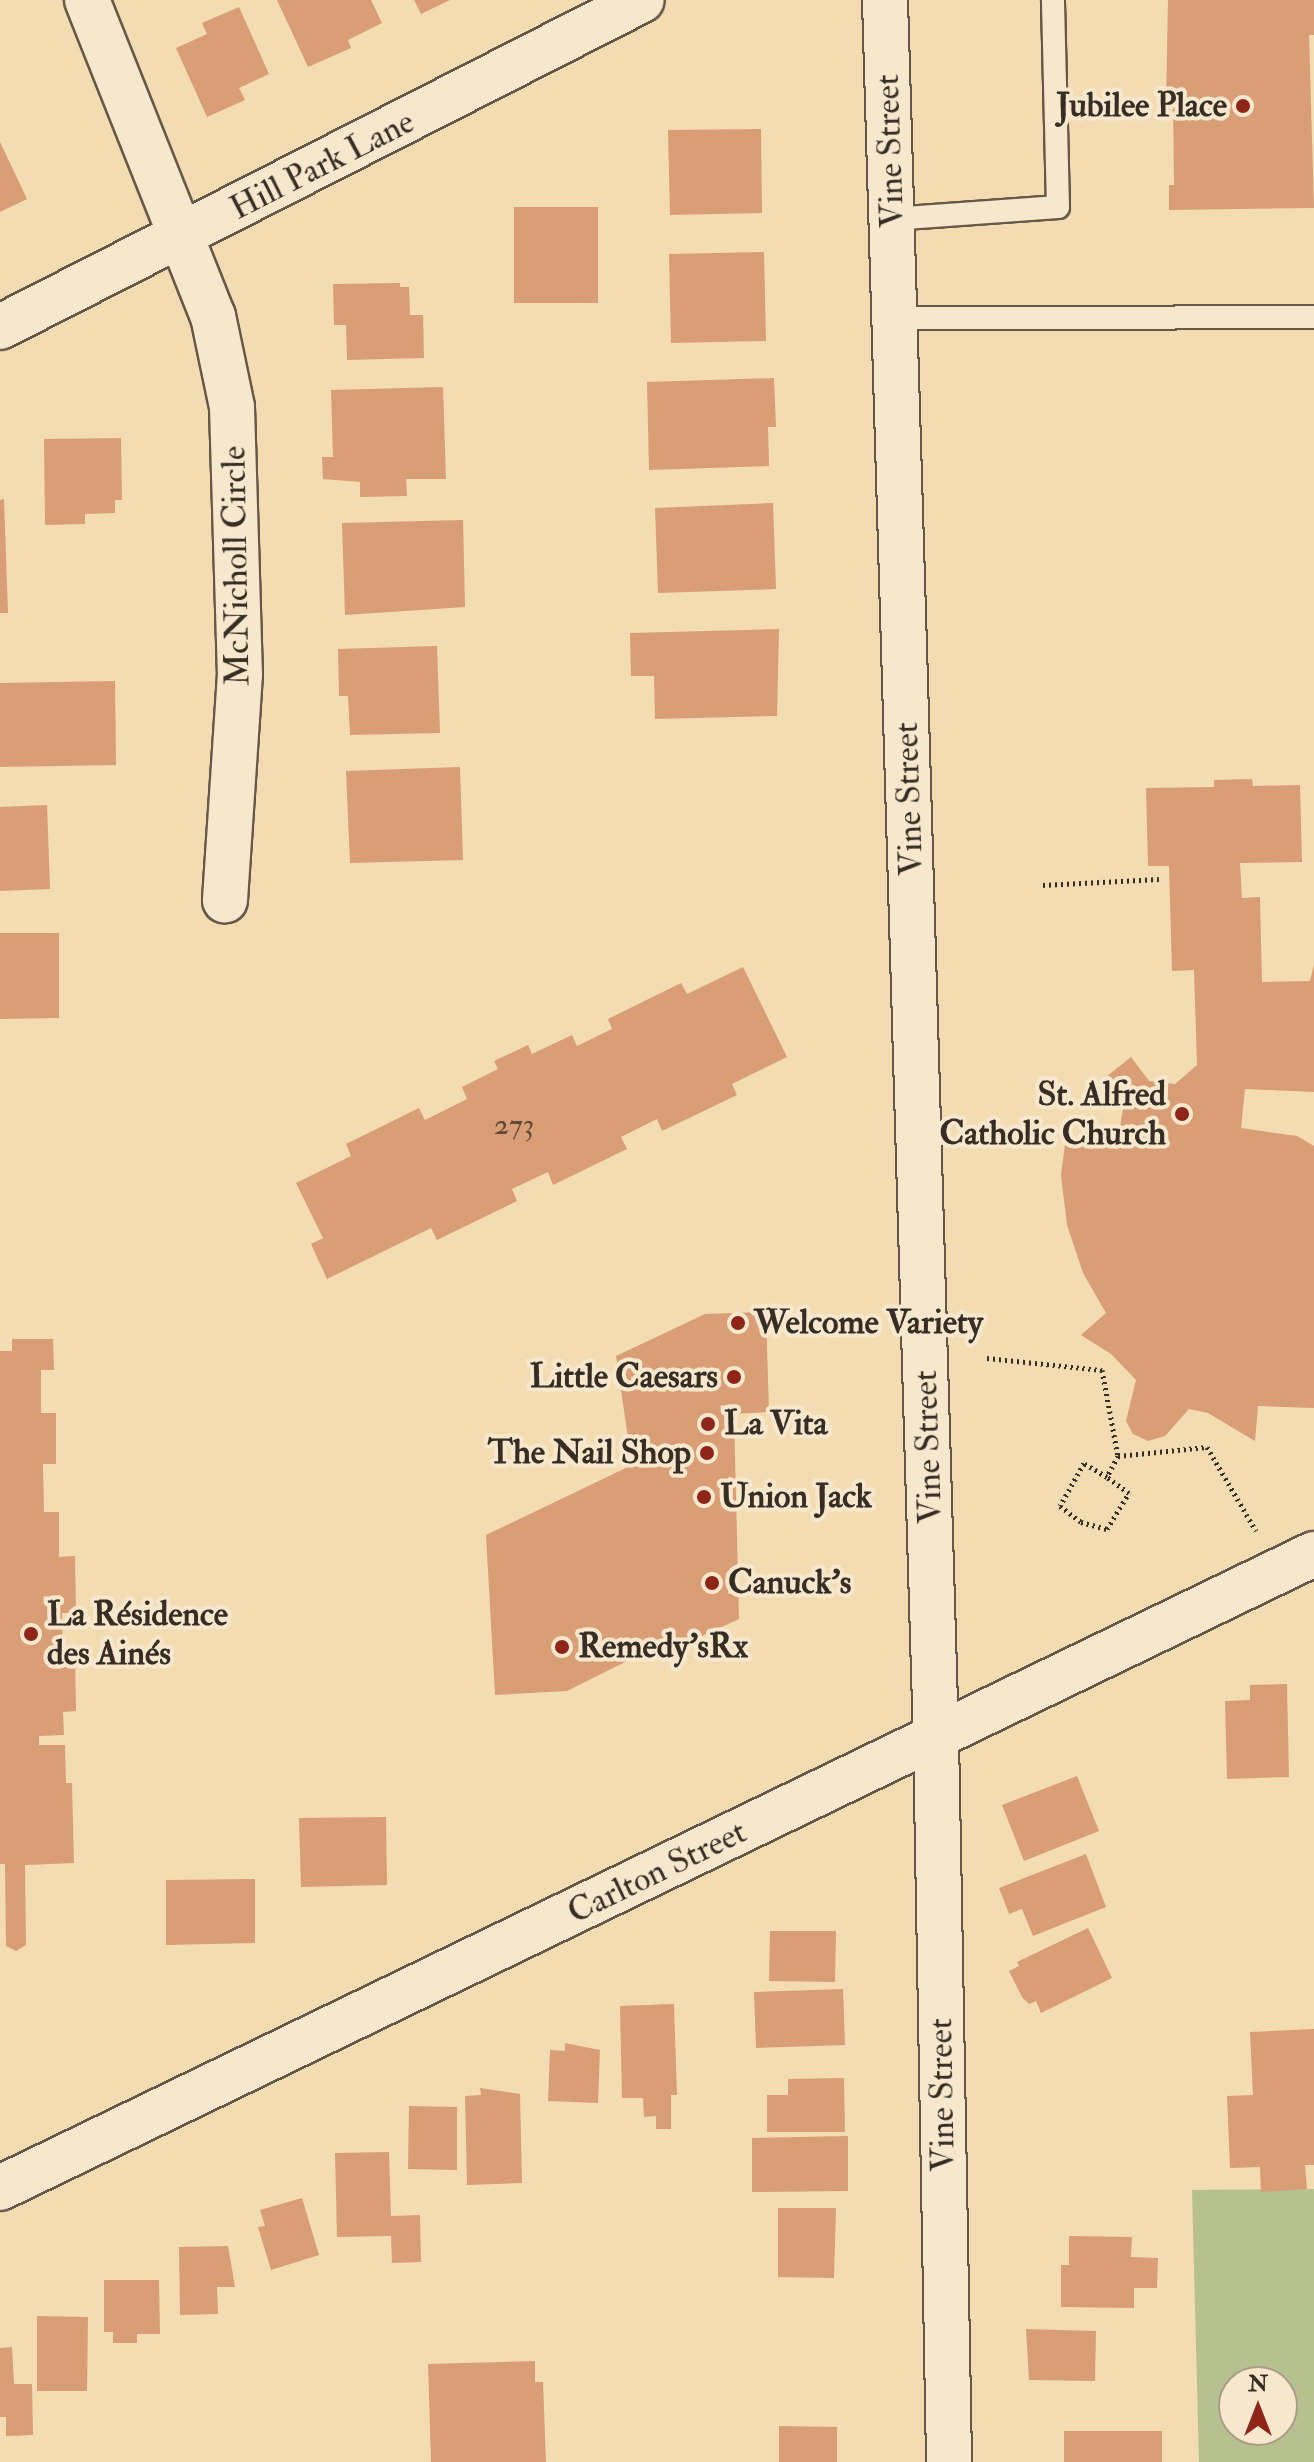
<!DOCTYPE html>
<meta charset="utf-8">
<style>
body{margin:0}
#map{position:relative;width:1314px;height:2462px;overflow:hidden;background:#f3dbb2;font-family:"IM FELL Double Pica",serif}
div>[style]{position:absolute}
.green>*{inset:0;background:#b6c18f}
.building>*{inset:0;background:#d99e75}
.path>*{height:5px;margin-top:-2.5px;transform-origin:0;background:repeating-linear-gradient(90deg,#362d24 0 2px,transparent 0 6px)}
.roads{filter:drop-shadow(2px 0 #655848) drop-shadow(-2px 0 #655848) drop-shadow(0 2px #655848) drop-shadow(0 -2px #655848)}
.service>*{height:22px;margin:-11px;padding:0 11px;transform-origin:11px;border-radius:11px;background:#f7e8cd}
.minor>*{height:44px;margin:-22px;padding:0 22px;transform-origin:22px;border-radius:22px;background:#f7e8cd}
.tertiary>*{height:44px;margin:-22px;padding:0 22px;transform-origin:22px;border-radius:22px;background:#f7e8cd}
.secondary>*{height:44px;margin:-22px;padding:0 22px;transform-origin:22px;border-radius:22px;background:#f7e8cd}
.dots>*{width:22px;height:22px;translate:-50% -50%;box-sizing:border-box;border:4px solid #f7e8cd;border-radius:50%}
span{translate:-50% -50%;white-space:nowrap;text-align:center;line-height:1.15;-webkit-text-stroke:8px #f7e8cd;paint-order:stroke}
.number-label{font-size:30px;color:#5f4938}
.number-label span{-webkit-text-stroke-width:0}
.poi-label{font-size:34px;color:#362d24;font-weight:700}
.right{translate:-100% -50%;text-align:right}
.left{translate:0 -50%;text-align:left}
.street-label{font-size:34px;color:#362d24}
.north{position:absolute;left:1218px;top:2366px;width:80px;height:80px;box-sizing:border-box;background:#f7e8cd;border:2px solid #aa9d89;border-radius:50%;rotate:0deg;font-size:22px;font-weight:700;line-height:32px;text-align:center;color:#362d24}
.north::after{content:'';display:block;margin:auto;width:28px;height:36px;background:#8f2418;clip-path:polygon(50% 0,100% 100%,50% 72%,0 100%)}
</style>
<div id="map">
<div class="green">
<div style="clip-path:polygon(evenodd,1314px 2189px,1314px 2462px,1199px 2462px,1192px 2190px,1314px 2189px,1234px 2382px,1282px 2382px,1282px 2430px,1234px 2430px,1234px 2382px)"></div>
</div>
<div class="building">
<div style="clip-path:polygon(277px 0,371px 0,382px 23px,348px 40px,351px 48px,308px 67px)"></div>
<div style="clip-path:polygon(414px 0,450px 0,421px 14px)"></div>
<div style="clip-path:polygon(1168px 0,1314px 0,1314px 35px,1309px 35px,1314px 208px,1169px 210px,1169px 185px,1174px 185px,1173px 101px,1166px 101px)"></div>
<div style="clip-path:polygon(239px 7px,269px 74px,239px 88px,245px 100px,207px 117px,176px 48px,207px 34px,202px 23px)"></div>
<div style="clip-path:polygon(761px 129px,762px 213px,670px 215px,668px 130px)"></div>
<div style="clip-path:polygon(0 142px,27px 199px,0 212px)"></div>
<div style="clip-path:polygon(514px 207px,598px 207px,598px 303px,514px 303px)"></div>
<div style="clip-path:polygon(764px 252px,766px 341px,671px 343px,669px 254px)"></div>
<div style="clip-path:polygon(400px 283px,400px 287px,409px 287px,410px 315px,423px 315px,424px 358px,347px 360px,346px 325px,334px 325px,333px 284px)"></div>
<div style="clip-path:polygon(774px 378px,776px 427px,768px 427px,769px 466px,649px 470px,647px 382px)"></div>
<div style="clip-path:polygon(443px 387px,446px 479px,406px 479px,407px 496px,360px 497px,360px 482px,323px 479px,322px 457px,333px 457px,331px 390px)"></div>
<div style="clip-path:polygon(121px 438px,122px 500px,115px 500px,115px 513px,85px 514px,85px 524px,45px 525px,44px 439px)"></div>
<div style="clip-path:polygon(4px 499px,8px 613px,0 613px,0 500px)"></div>
<div style="clip-path:polygon(773px 503px,776px 589px,658px 593px,655px 508px)"></div>
<div style="clip-path:polygon(463px 520px,465px 607px,345px 615px,342px 523px)"></div>
<div style="clip-path:polygon(779px 629px,777px 716px,655px 719px,654px 676px,631px 676px,630px 633px)"></div>
<div style="clip-path:polygon(437px 646px,440px 733px,350px 735px,348px 696px,339px 696px,338px 649px)"></div>
<div style="clip-path:polygon(115px 681px,116px 765px,0 767px,0 683px)"></div>
<div style="clip-path:polygon(460px 767px,463px 860px,350px 863px,346px 771px)"></div>
<div style="clip-path:polygon(1252px 779px,1253px 786px,1300px 785px,1302px 862px,1240px 863px,1242px 898px,1260px 897px,1262px 982px,1310px 981px,1314px 964px,1314px 1092px,1245px 1089px,1241px 1128px,1297px 1136px,1314px 1146px,1314px 1408px,1258px 1406px,1255px 1441px,1208px 1413px,1189px 1409px,1165px 1436px,1148px 1441px,1133px 1434px,1126px 1421px,1136px 1380px,1111px 1354px,1081px 1335px,1106px 1313px,1083px 1273px,1067px 1225px,1061px 1175px,1066px 1137px,1118px 1143px,1124px 1100px,1106px 1077px,1131px 1057px,1149px 1081px,1175px 1084px,1197px 1065px,1194px 970px,1172px 971px,1169px 866px,1148px 866px,1146px 788px,1214px 787px,1214px 780px)"></div>
<div style="clip-path:polygon(47px 805px,50px 889px,0 891px,0 807px)"></div>
<div style="clip-path:polygon(0 933px,59px 933px,59px 1018px,0 1019px)"></div>
<div style="clip-path:polygon(743px 967px,787px 1057px,732px 1084px,737px 1095px,662px 1131px,657px 1119px,621px 1137px,627px 1149px,553px 1185px,548px 1172px,512px 1189px,517px 1201px,437px 1240px,431px 1228px,327px 1279px,311px 1244px,323px 1238px,296px 1183px,351px 1156px,346px 1144px,419px 1108px,425px 1120px,467px 1099px,462px 1087px,498px 1069px,494px 1061px,528px 1045px,532px 1054px,572px 1035px,577px 1046px,612px 1029px,608px 1019px,681px 983px,687px 994px)"></div>
<div style="clip-path:polygon(766px 1312px,769px 1412px,734px 1414px,739px 1619px,667px 1652px,643px 1653px,567px 1691px,495px 1695px,486px 1535px,632px 1465px,616px 1356px,705px 1314px)"></div>
<div style="clip-path:polygon(12px 1339px,53px 1339px,54px 1370px,41px 1370px,41px 1413px,56px 1413px,56px 1464px,43px 1464px,44px 1512px,59px 1512px,59px 1557px,75px 1556px,76px 1613px,62px 1613px,63px 1657px,75px 1656px,76px 1711px,63px 1712px,64px 1735px,39px 1736px,39px 1745px,65px 1745px,66px 1783px,72px 1783px,74px 1863px,25px 1865px,26px 1945px,16px 1951px,6px 1946px,5px 1864px,0 1864px,0 1351px,12px 1351px)"></div>
<div style="clip-path:polygon(1287px 1684px,1289px 1777px,1227px 1779px,1225px 1701px,1250px 1700px,1250px 1685px)"></div>
<div style="clip-path:polygon(1077px 1776px,1099px 1831px,1024px 1861px,1002px 1805px)"></div>
<div style="clip-path:polygon(386px 1817px,387px 1885px,301px 1887px,299px 1818px)"></div>
<div style="clip-path:polygon(1086px 1854px,1106px 1907px,1033px 1936px,1022px 1909px,1009px 1914px,999px 1888px)"></div>
<div style="clip-path:polygon(255px 1879px,255px 1943px,166px 1945px,166px 1880px)"></div>
<div style="clip-path:polygon(1088px 1928px,1112px 1978px,1041px 2013px,1036px 2001px,1029px 2004px,1022px 1997px,1009px 1971px,1019px 1966px,1017px 1962px)"></div>
<div style="clip-path:polygon(770px 1931px,836px 1931px,835px 1982px,769px 1981px)"></div>
<div style="clip-path:polygon(843px 1989px,845px 2045px,756px 2048px,754px 1992px)"></div>
<div style="clip-path:polygon(674px 2004px,677px 2095px,671px 2095px,671px 2129px,656px 2129px,656px 2116px,644px 2117px,643px 2098px,622px 2098px,620px 2006px)"></div>
<div style="clip-path:polygon(1314px 2029px,1314px 2165px,1305px 2165px,1307px 2189px,1261px 2192px,1260px 2167px,1230px 2168px,1227px 2096px,1253px 2095px,1250px 2032px)"></div>
<div style="clip-path:polygon(565px 2043px,600px 2050px,598px 2103px,548px 2101px,550px 2050px,565px 2051px)"></div>
<div style="clip-path:polygon(844px 2078px,845px 2132px,767px 2132px,767px 2095px,788px 2095px,788px 2079px)"></div>
<div style="clip-path:polygon(480px 2088px,520px 2094px,522px 2183px,467px 2185px,465px 2096px,481px 2095px)"></div>
<div style="clip-path:polygon(409px 2106px,457px 2107px,457px 2170px,408px 2169px)"></div>
<div style="clip-path:polygon(848px 2136px,848px 2191px,752px 2192px,752px 2138px)"></div>
<div style="clip-path:polygon(389px 2152px,391px 2216px,420px 2215px,421px 2262px,392px 2263px,391px 2236px,337px 2237px,335px 2153px)"></div>
<div style="clip-path:polygon(302px 2198px,319px 2255px,271px 2270px,258px 2227px,265px 2226px,260px 2210px)"></div>
<div style="clip-path:polygon(778px 2208px,836px 2208px,834px 2278px,778px 2277px)"></div>
<div style="clip-path:polygon(1069px 2236px,1132px 2237px,1131px 2257px,1158px 2258px,1157px 2288px,1134px 2288px,1134px 2308px,1061px 2307px,1061px 2265px,1069px 2265px)"></div>
<div style="clip-path:polygon(228px 2246px,235px 2287px,217px 2287px,218px 2314px,180px 2315px,179px 2247px)"></div>
<div style="clip-path:polygon(104px 2280px,159px 2280px,160px 2334px,137px 2334px,137px 2343px,113px 2343px,113px 2332px,104px 2332px)"></div>
<div style="clip-path:polygon(37px 2316px,88px 2317px,87px 2391px,37px 2391px)"></div>
<div style="clip-path:polygon(1026px 2329px,1096px 2331px,1095px 2381px,1029px 2380px)"></div>
<div style="clip-path:polygon(12px 2347px,14px 2384px,32px 2384px,33px 2435px,6px 2436px,6px 2417px,0 2417px,0 2348px)"></div>
<div style="clip-path:polygon(535px 2361px,535px 2382px,543px 2382px,546px 2462px,431px 2462px,428px 2364px)"></div>
<div style="clip-path:polygon(779px 2426px,837px 2427px,837px 2462px,779px 2462px)"></div>
<div style="clip-path:polygon(1064px 2431px,1162px 2431px,1162px 2462px,1064px 2462px)"></div>
</div>
<div class="path">
<div style="left:1043px;top:885px;width:116px;rotate:-3deg"></div>
<div style="left:987px;top:1358px;width:116px;rotate:6deg"></div>
<div style="left:1102px;top:1370px;width:87px;rotate:79.5deg"></div>
<div style="left:1118px;top:1456px;width:24px;rotate:118deg"></div>
<div style="left:1107px;top:1477px;width:27px;rotate:-149deg"></div>
<div style="left:1084px;top:1463px;width:49px;rotate:119.2deg"></div>
<div style="left:1060px;top:1506px;width:26px;rotate:37deg"></div>
<div style="left:1081px;top:1522px;width:27px;rotate:15deg"></div>
<div style="left:1107px;top:1529px;width:42px;rotate:-58.6deg"></div>
<div style="left:1129px;top:1493px;width:27px;rotate:-144deg"></div>
<div style="left:1118px;top:1456px;width:89px;rotate:-5.8deg"></div>
<div style="left:1207px;top:1447px;width:97px;rotate:59.7deg"></div>
</div>
<div class="roads">
<div class="service">
<div style="left:892px;top:219px;width:166px;rotate:-4.1deg"></div>
<div style="left:1058px;top:207px;width:207px;rotate:-91.4deg"></div>
<div style="left:894px;top:318px;width:420px;rotate:-0.1deg"></div>
</div>
<div class="minor">
<div style="left:87px;top:0;width:340px;rotate:68.3deg"></div>
<div style="left:213px;top:316px;width:93px;rotate:78.2deg"></div>
<div style="left:232px;top:407px;width:267px;rotate:88.3deg"></div>
<div style="left:240px;top:674px;width:227px;rotate:93.8deg"></div>
<div style="left:0;top:327px;width:720px;rotate:-26.99deg"></div>
</div>
<div class="tertiary">
<div style="left:885px;top:0;width:1738px;rotate:88.32deg"></div>
<div style="left:936px;top:1737px;width:725px;rotate:88.97deg"></div>
</div>
<div class="secondary">
<div style="left:0;top:2188px;width:1459px;rotate:-25.76deg"></div>
</div>
</div>
<div class="dots">
<div style="left:1243px;top:106px;background:#8f2418"></div>
<div style="left:1182px;top:1114px;background:#8f2418"></div>
<div style="left:738px;top:1323px;background:#8f2418"></div>
<div style="left:734px;top:1377px;background:#8f2418"></div>
<div style="left:708px;top:1424px;background:#8f2418"></div>
<div style="left:707px;top:1453px;background:#8f2418"></div>
<div style="left:704px;top:1497px;background:#8f2418"></div>
<div style="left:712px;top:1583px;background:#8f2418"></div>
<div style="left:31px;top:1634px;background:#8f2418"></div>
<div style="left:562px;top:1647px;background:#8f2418"></div>
</div>
<div class="number-label">
<span style="left:514px;top:1125px">273</span>
</div>
<div class="poi-label">
<span class="right" style="left:1227px;top:106px">Jubilee Place</span>
<span class="right" style="left:1166px;top:1114px">St. Alfred<br>Catholic Church</span>
<span class="left" style="left:754px;top:1323px">Welcome Variety</span>
<span class="right" style="left:718px;top:1377px">Little Caesars</span>
<span class="left" style="left:724px;top:1424px">La Vita</span>
<span class="right" style="left:691px;top:1453px">The Nail Shop</span>
<span class="left" style="left:720px;top:1497px">Union Jack</span>
<span class="left" style="left:728px;top:1583px">Canuck's</span>
<span class="left" style="left:47px;top:1634px">La Résidence<br>des Ainés</span>
<span class="left" style="left:578px;top:1647px">Remedy'sRx</span>
</div>
<div class="street-label">
<span style="left:890px;top:151px;rotate:-92deg">Vine Street</span>
<span style="left:322px;top:165px;rotate:-27deg">Hill Park Lane</span>
<span style="left:236px;top:566px;rotate:-91deg">McNicholl Circle</span>
<span style="left:909px;top:799px;rotate:-92deg">Vine Street</span>
<span style="left:928px;top:1447px;rotate:-92deg">Vine Street</span>
<span style="left:657px;top:1872px;rotate:-26deg">Carlton Street</span>
<span style="left:942px;top:2095px;rotate:-91deg">Vine Street</span>
</div>
<div class="north">N</div>
</div>
